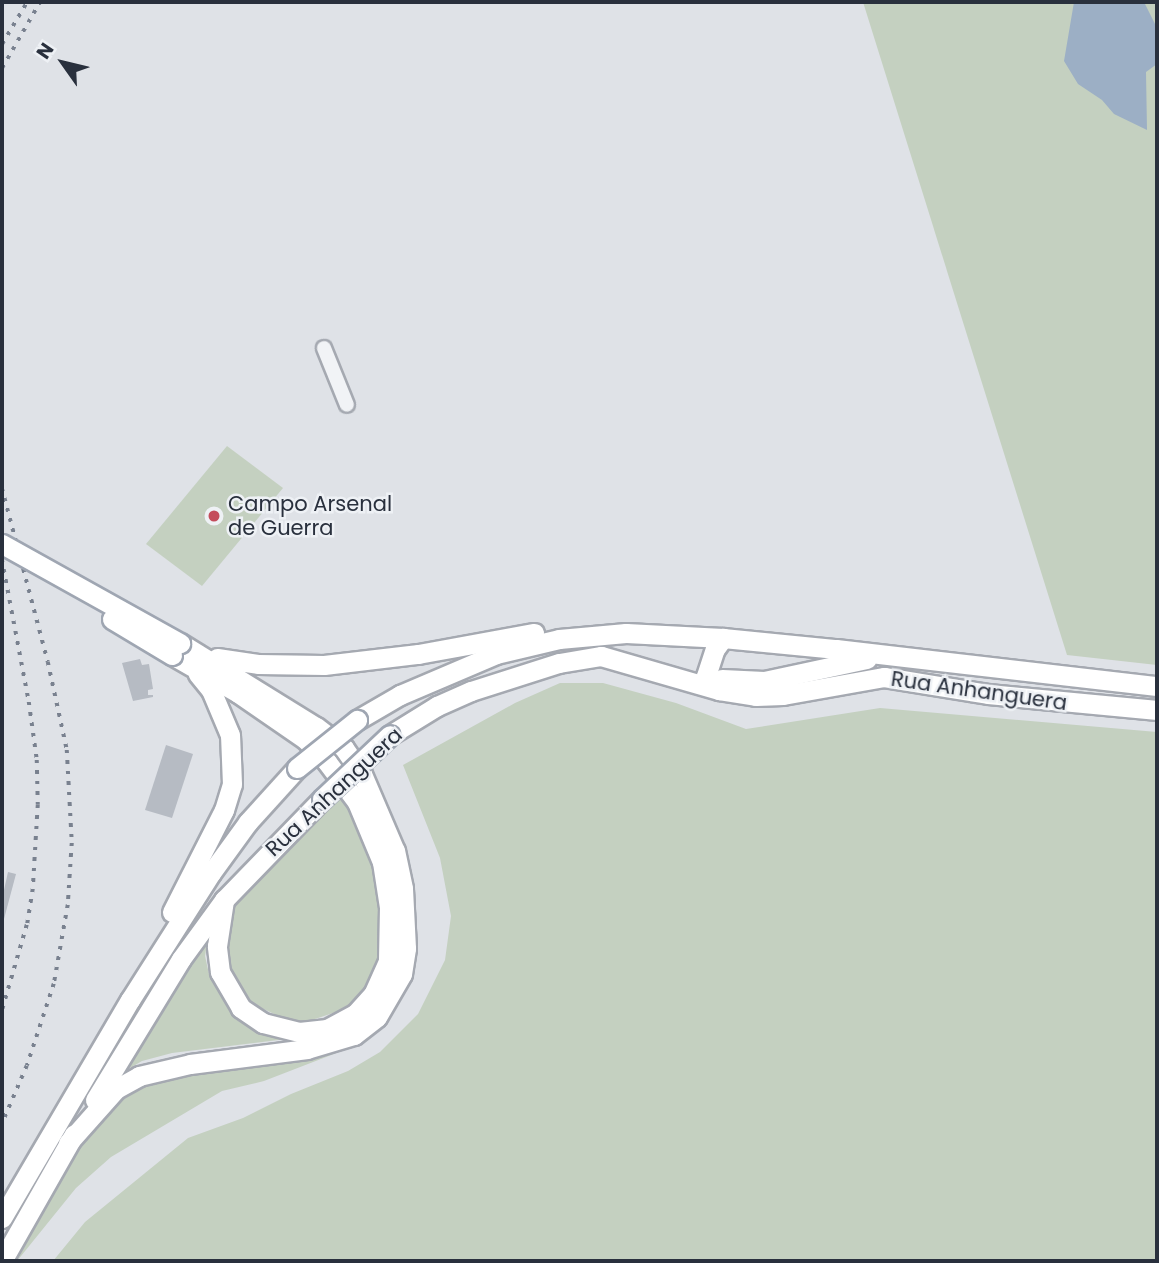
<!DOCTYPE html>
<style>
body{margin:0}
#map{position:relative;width:1159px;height:1263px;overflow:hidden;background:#dfe2e7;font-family:Poppins,sans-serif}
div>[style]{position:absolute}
.green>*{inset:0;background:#c4d0c0}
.water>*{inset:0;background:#9cafc5}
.building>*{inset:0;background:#b6bbc3}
.roads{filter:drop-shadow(2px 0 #a5a9b1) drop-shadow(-2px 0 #a5a9b1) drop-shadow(0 2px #a5a9b1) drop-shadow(0 -2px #a5a9b1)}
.minor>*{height:14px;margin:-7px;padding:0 7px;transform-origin:7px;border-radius:7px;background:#f1f3f6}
.major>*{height:19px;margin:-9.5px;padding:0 9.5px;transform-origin:9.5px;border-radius:9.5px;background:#fff}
.rail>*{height:3.5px;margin-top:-1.75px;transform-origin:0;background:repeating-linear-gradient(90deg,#79818f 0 3.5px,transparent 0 10.5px)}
.bridges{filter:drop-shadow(2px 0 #9fa6b2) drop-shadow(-2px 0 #9fa6b2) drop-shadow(0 2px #9fa6b2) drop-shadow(0 -2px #9fa6b2)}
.major-bridge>*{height:19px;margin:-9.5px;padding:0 9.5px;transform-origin:9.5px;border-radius:9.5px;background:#fff}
.dots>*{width:19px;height:19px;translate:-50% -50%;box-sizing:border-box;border:4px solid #eef1f5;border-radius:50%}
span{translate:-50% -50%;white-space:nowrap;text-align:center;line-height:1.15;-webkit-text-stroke:5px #eef1f5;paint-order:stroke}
.poi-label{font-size:21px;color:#29303d}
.left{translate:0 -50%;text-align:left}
.street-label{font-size:21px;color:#29303d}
.frame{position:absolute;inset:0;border:4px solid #29303d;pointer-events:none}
.north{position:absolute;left:28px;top:28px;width:70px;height:70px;-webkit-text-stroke:5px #eef1f5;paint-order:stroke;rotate:304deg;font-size:19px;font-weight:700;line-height:28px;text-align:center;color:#29303d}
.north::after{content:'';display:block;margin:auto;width:24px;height:32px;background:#29303d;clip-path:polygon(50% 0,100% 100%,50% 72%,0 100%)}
</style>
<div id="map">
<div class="green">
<div style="clip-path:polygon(863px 2px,1157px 2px,1157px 665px,1067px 655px)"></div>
<div style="clip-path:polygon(227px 446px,283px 488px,202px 586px,146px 544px)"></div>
<div style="clip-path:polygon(560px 683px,603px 683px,676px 703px,746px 729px,880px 708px,1157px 732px,1157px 1261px,53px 1261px,85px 1222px,188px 1138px,243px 1118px,291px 1094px,348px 1071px,380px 1052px,418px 1014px,445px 960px,451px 916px,440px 858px,403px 765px,515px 703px)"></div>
<div style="clip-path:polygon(343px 793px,378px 866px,384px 941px,373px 982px,360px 997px,339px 1011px,309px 1021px,289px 1021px,249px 1002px,233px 979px,225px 952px,227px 922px,241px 896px)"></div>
<div style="clip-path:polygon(209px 932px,205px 956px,209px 974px,225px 1000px,239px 1016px,302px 1037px,172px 1053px,142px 1061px,123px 1072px)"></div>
<div style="clip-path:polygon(339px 1052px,264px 1081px,222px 1091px,111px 1157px,76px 1188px,17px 1261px,63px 1173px,104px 1107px,146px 1079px)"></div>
</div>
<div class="water">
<div style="clip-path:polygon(1074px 2px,1144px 2px,1157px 28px,1157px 64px,1146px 72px,1147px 130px,1114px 114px,1102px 100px,1078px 84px,1064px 61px)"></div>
</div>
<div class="building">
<div style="clip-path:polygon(140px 659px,142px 665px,149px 664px,153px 689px,148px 690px,148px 695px,153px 695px,153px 697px,133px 701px,122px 663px)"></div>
<div style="clip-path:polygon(166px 745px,193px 754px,172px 818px,145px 810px)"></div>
<div style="clip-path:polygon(8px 872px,16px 874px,4px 919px,2px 899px)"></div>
</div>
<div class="roads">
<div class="minor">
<div style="left:324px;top:348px;width:61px;rotate:68deg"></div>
</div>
<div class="major">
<div style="left:172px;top:655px;width:76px;rotate:29.9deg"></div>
<div style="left:238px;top:693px;width:81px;rotate:34.5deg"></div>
<div style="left:305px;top:739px;width:32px;rotate:46deg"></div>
<div style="left:327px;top:762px;width:50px;rotate:53.1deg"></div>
<div style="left:357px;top:802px;width:65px;rotate:67.4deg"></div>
<div style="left:382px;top:862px;width:46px;rotate:81.2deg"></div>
<div style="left:389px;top:907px;width:54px;rotate:91.1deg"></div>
<div style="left:388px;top:961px;width:35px;rotate:114deg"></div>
<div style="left:374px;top:993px;width:28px;rotate:132deg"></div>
<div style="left:355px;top:1014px;width:32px;rotate:152deg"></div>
<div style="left:327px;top:1029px;width:28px;rotate:174deg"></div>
<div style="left:299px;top:1032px;width:37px;rotate:-166deg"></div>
<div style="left:263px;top:1023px;width:27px;rotate:-146deg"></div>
<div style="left:241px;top:1008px;width:42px;rotate:-120.3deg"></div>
<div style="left:220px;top:972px;width:26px;rotate:-97deg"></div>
<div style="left:217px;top:946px;width:47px;rotate:-81.3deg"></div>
<div style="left:217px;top:658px;width:41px;rotate:8.3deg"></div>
<div style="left:258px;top:664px;width:66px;rotate:0.9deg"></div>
<div style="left:324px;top:665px;width:95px;rotate:-6.7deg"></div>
<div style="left:418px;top:654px;width:118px;rotate:-10.3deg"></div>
<div style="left:722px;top:679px;width:42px;rotate:2.7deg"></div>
<div style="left:764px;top:681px;width:105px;rotate:-12.1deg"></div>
<div style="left:719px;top:690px;width:19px;rotate:-133deg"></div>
<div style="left:706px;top:676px;width:28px;rotate:-72deg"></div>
<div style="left:715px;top:649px;width:14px;rotate:-54deg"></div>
<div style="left:357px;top:720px;width:50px;rotate:-30.2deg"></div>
<div style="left:400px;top:695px;width:104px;rotate:-23.1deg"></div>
<div style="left:496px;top:654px;width:65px;rotate:-13.4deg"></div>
<div style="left:559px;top:639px;width:67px;rotate:-5.1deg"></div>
<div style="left:626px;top:633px;width:97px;rotate:3deg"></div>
<div style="left:723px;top:638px;width:114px;rotate:5.6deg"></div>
<div style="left:836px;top:649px;width:323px;rotate:6.6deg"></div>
<div style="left:390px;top:735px;width:55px;rotate:-31.7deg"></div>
<div style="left:437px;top:706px;width:37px;rotate:-24deg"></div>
<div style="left:471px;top:691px;width:92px;rotate:-17.7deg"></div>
<div style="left:559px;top:663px;width:43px;rotate:-9.5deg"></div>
<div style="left:601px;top:656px;width:123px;rotate:16.1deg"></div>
<div style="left:719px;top:690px;width:37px;rotate:9deg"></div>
<div style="left:756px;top:696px;width:27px;rotate:-2deg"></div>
<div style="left:783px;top:695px;width:103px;rotate:-10.1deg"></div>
<div style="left:884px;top:677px;width:105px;rotate:9.3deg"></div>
<div style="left:988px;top:694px;width:170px;rotate:5.4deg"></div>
<div style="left:172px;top:912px;width:114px;rotate:-63deg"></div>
<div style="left:224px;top:810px;width:27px;rotate:-73deg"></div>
<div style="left:232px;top:784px;width:49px;rotate:-92.3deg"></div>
<div style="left:230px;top:735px;width:49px;rotate:-112.9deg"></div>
<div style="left:211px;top:690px;width:21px;rotate:-129deg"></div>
<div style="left:95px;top:1100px;width:165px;rotate:-58.6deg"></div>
<div style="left:181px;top:959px;width:73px;rotate:-53.9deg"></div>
<div style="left:224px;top:900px;width:141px;rotate:-45.9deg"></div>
<div style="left:68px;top:1143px;width:72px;rotate:-48.4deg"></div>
<div style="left:116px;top:1089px;width:26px;rotate:-29deg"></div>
<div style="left:139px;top:1076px;width:52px;rotate:-13.2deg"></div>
<div style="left:190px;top:1064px;width:118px;rotate:-7.3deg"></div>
<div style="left:307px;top:1049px;width:49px;rotate:-16.6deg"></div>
<div style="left:354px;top:1035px;width:29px;rotate:-38deg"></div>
<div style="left:377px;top:1017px;width:50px;rotate:-59.8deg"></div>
<div style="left:402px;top:974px;width:26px;rotate:-81deg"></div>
<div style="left:406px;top:948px;width:60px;rotate:-92.9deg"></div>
<div style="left:403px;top:888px;width:38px;rotate:-102deg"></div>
<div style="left:395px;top:851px;width:84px;rotate:-113.2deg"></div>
<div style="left:362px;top:774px;width:32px;rotate:-125deg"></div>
<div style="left:344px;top:748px;width:35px;rotate:-143deg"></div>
<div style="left:316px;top:727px;width:160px;rotate:-148.3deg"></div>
<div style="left:2px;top:1218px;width:253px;rotate:-59.6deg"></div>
<div style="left:130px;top:1000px;width:151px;rotate:-57.5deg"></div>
<div style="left:211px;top:873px;width:63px;rotate:-54deg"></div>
<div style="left:248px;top:822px;width:73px;rotate:-47.8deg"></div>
<div style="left:2px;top:1261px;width:146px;rotate:-60.4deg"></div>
</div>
</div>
<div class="rail">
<div style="left:2px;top:44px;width:49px;rotate:-59.2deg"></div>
<div style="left:2px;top:68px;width:76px;rotate:-60.1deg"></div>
<div style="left:2px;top:488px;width:180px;rotate:75.2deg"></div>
<div style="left:48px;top:662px;width:90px;rotate:77.8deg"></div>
<div style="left:67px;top:750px;width:93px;rotate:86.9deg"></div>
<div style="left:72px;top:843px;width:62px;rotate:93.7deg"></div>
<div style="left:68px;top:905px;width:80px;rotate:100deg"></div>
<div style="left:54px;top:984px;width:86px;rotate:108.2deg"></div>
<div style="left:27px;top:1066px;width:63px;rotate:113.3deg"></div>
<div style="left:2px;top:559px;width:146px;rotate:79.3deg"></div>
<div style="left:29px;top:702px;width:59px;rotate:82.1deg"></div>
<div style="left:37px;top:760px;width:45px;rotate:88.7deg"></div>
<div style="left:38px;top:805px;width:84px;rotate:93.4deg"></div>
<div style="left:33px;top:889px;width:36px;rotate:99deg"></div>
<div style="left:27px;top:925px;width:90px;rotate:106.2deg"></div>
</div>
<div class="bridges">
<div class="major-bridge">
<div style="left:2px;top:544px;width:204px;rotate:29.1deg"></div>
<div style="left:112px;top:619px;width:70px;rotate:31deg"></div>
<div style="left:297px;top:768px;width:77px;rotate:-38.7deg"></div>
<div style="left:322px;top:799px;width:93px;rotate:-43.3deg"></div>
</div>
</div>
<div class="dots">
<div style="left:214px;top:516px;background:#c44c5b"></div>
</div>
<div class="poi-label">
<span class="left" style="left:228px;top:516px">Campo Arsenal<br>de Guerra</span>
</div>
<div class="street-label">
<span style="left:979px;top:691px;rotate:8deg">Rua Anhanguera</span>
<span style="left:334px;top:792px;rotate:-43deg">Rua Anhanguera</span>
</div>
<div class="frame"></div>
<div class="north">N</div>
</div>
